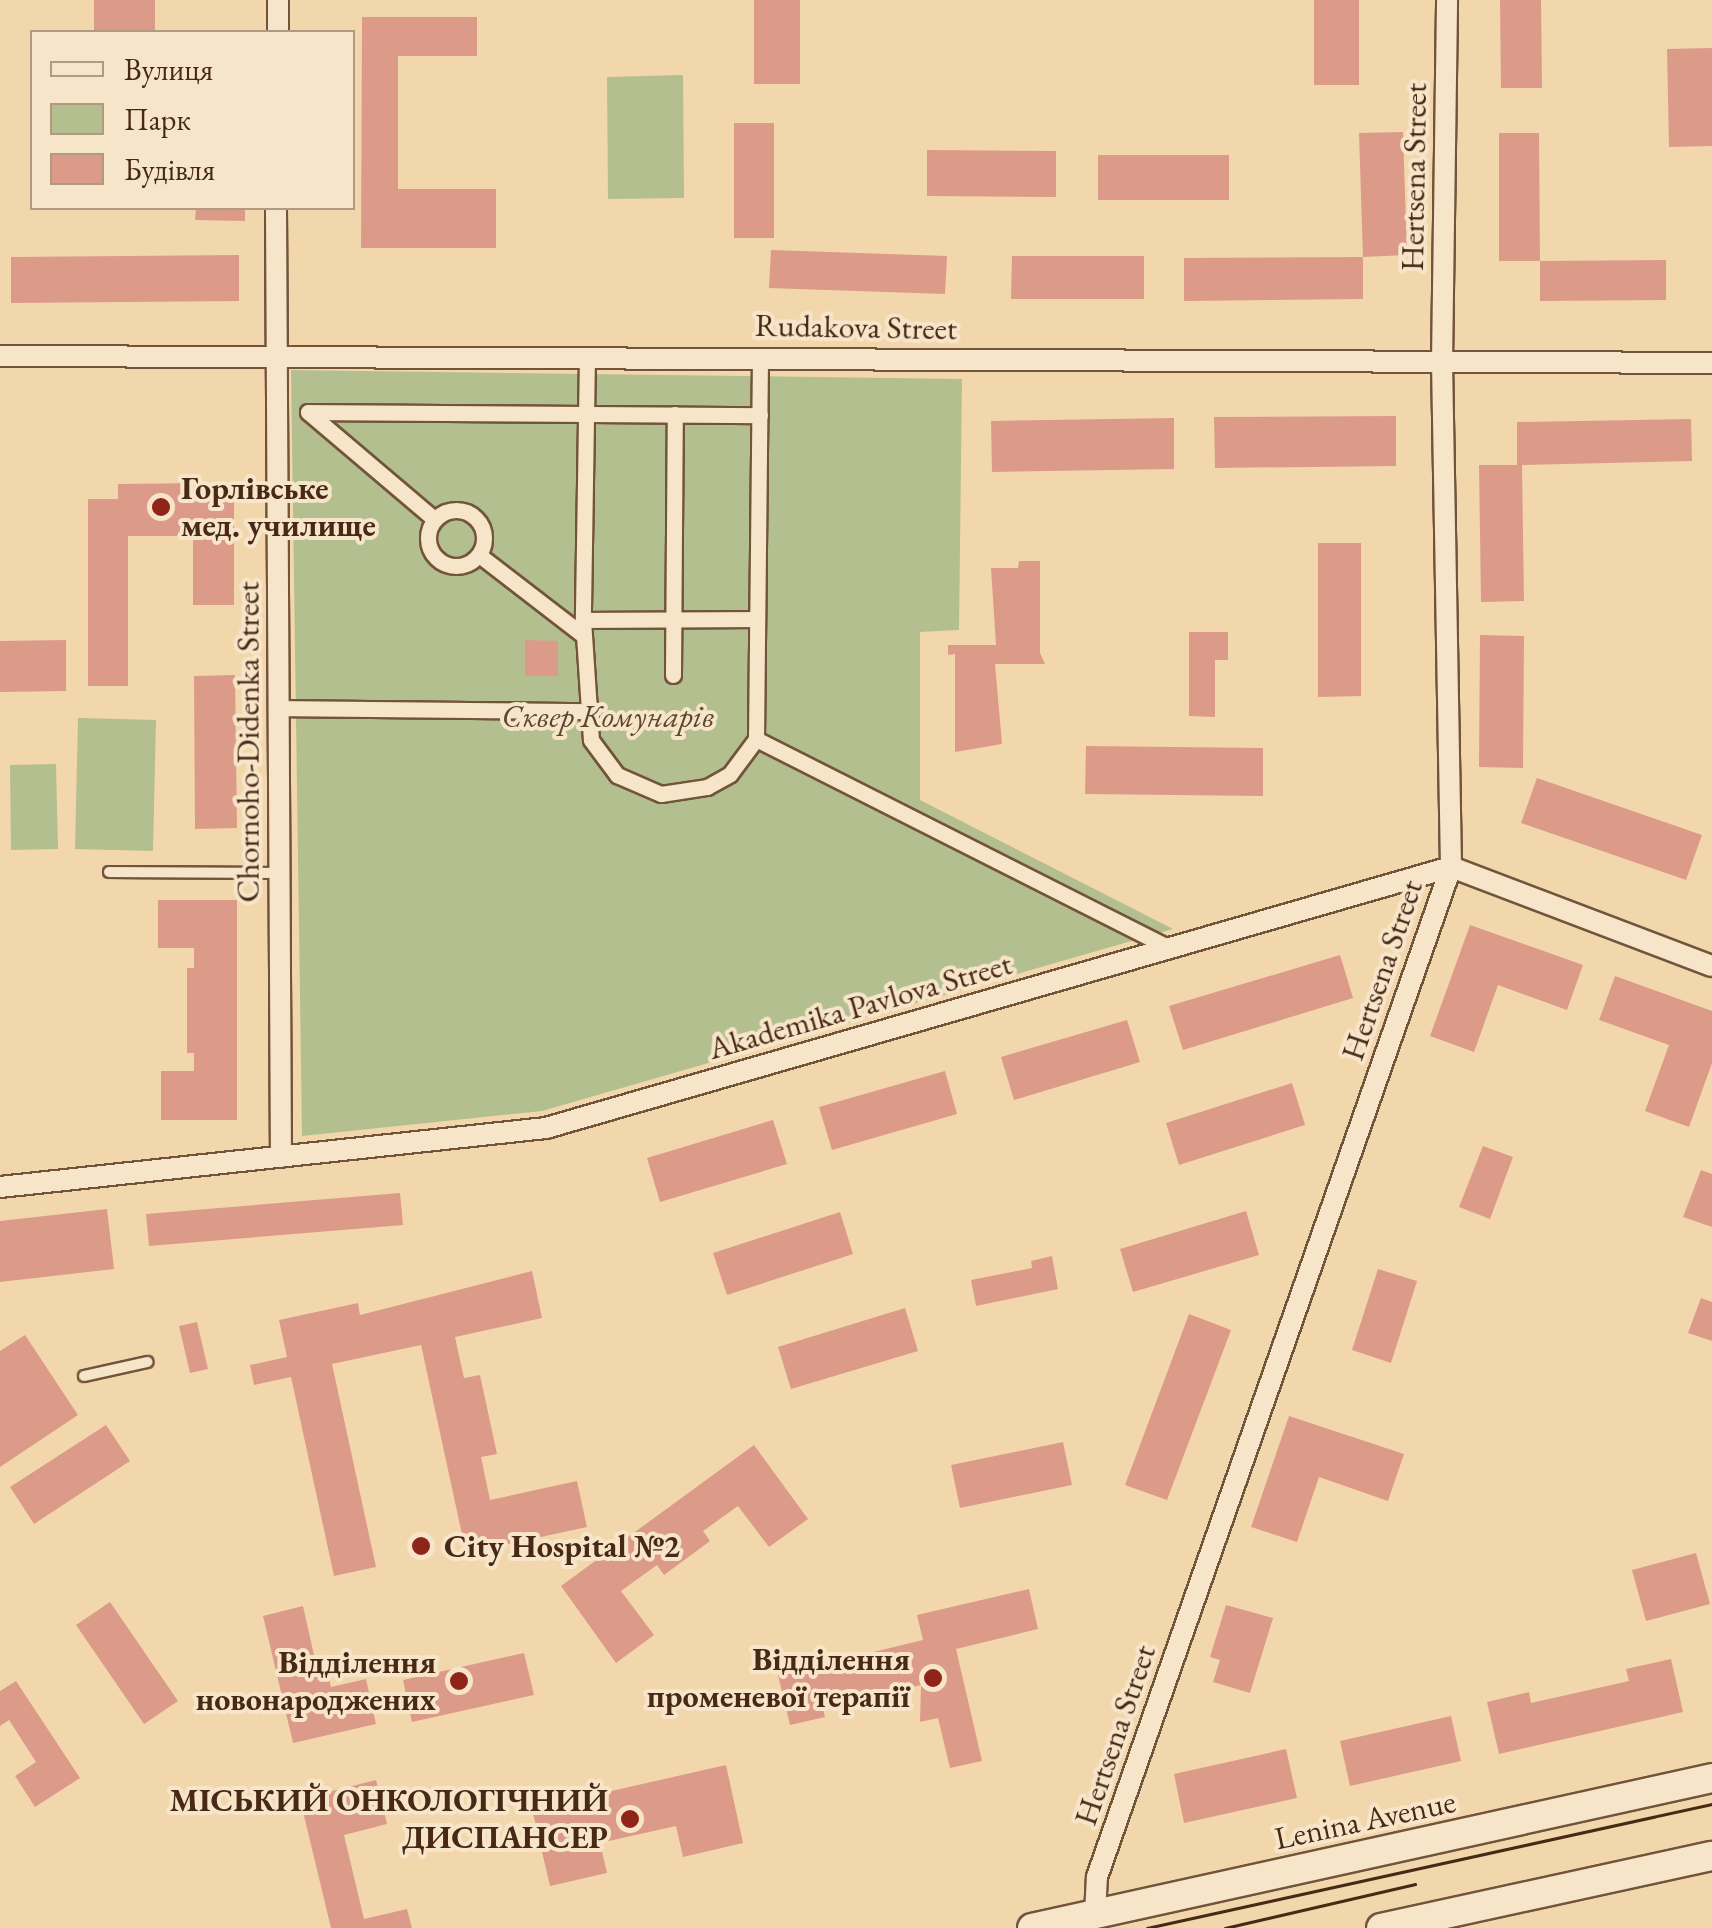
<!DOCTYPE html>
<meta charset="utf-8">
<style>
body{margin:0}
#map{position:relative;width:1712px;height:1928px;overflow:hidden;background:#f2d7ad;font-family:"EB Garamond",serif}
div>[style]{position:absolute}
.green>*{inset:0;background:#b4bf8f}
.building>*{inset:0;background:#dc9b89}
.roads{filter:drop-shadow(2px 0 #72543b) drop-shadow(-2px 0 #72543b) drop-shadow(0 2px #72543b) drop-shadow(0 -2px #72543b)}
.service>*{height:10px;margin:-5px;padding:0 5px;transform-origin:5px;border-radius:5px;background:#f7e5ca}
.pedestrian>*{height:15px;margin:-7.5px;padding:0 7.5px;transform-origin:7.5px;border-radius:7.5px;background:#f7e5ca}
.pedestrian>.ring{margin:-7.5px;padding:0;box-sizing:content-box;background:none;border:15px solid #f7e5ca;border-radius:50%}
.minor>*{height:20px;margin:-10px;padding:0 10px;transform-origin:10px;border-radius:10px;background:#f7e5ca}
.secondary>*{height:28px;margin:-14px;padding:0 14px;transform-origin:14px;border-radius:14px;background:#f7e5ca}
.tram>*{height:2.5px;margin:-1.25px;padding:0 1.25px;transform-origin:1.25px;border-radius:1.25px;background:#472915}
.dots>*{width:28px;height:28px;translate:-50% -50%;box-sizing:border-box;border:5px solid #f7e5ca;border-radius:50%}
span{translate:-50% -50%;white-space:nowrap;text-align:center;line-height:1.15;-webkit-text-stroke:8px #f7e5ca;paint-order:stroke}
.street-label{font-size:32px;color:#472915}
.poi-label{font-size:32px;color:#472915;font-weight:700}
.left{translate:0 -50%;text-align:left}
.right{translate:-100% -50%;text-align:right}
.park-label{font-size:32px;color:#5d472d;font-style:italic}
.legend{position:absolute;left:30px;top:30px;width:325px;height:180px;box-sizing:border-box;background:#f7e5ca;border:2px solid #b19a82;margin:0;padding:12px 18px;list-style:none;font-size:30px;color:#472915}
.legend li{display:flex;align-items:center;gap:20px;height:50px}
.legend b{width:50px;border:2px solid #b19a82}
</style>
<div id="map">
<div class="green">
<div style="clip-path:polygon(683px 75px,684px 198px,608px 199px,607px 77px)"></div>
<div style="clip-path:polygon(291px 370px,962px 379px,959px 630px,920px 632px,920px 800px,1173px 929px,542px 1111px,302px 1136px)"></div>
<div style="clip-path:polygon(78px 718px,156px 720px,153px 851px,75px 849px)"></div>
<div style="clip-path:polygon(56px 764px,58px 849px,11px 850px,10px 765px)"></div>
</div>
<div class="building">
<div style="clip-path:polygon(94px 0,155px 0,155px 32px,94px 32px)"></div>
<div style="clip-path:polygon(754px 0,800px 0,800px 84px,754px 84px)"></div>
<div style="clip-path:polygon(1314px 0,1359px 0,1359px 85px,1314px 85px)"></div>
<div style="clip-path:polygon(1500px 0,1541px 0,1542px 88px,1501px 88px)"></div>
<div style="clip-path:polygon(362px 17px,477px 17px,477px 56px,398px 56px,398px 189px,496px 189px,496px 248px,361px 248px)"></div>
<div style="clip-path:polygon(1712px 48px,1712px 146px,1669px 147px,1667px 49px)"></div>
<div style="clip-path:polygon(734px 123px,774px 123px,774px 238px,734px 238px)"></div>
<div style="clip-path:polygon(1403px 132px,1407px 255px,1363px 257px,1363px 299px,1184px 301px,1184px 258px,1363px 257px,1359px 133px)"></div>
<div style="clip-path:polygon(1499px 133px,1539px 133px,1540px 261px,1499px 261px)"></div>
<div style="clip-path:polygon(927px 150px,1056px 151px,1056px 197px,927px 196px)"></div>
<div style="clip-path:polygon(1098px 155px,1229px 155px,1229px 200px,1098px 200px)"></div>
<div style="clip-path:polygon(196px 208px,245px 208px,245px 221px,195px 220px)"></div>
<div style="clip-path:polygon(771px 250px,947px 256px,945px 294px,769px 288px)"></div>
<div style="clip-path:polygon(239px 255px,239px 301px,11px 303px,11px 257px)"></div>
<div style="clip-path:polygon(1012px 256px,1144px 256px,1144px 299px,1011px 299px)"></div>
<div style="clip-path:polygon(1666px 260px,1666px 300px,1540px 301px,1540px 261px)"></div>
<div style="clip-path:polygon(1396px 416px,1396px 466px,1215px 468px,1214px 417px)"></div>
<div style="clip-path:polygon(1174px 418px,1174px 469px,992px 472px,991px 421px)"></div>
<div style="clip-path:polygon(1691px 419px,1692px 461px,1522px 465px,1524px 601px,1481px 602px,1479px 465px,1517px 465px,1517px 422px)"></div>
<div style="clip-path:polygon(203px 483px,203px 499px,234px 499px,234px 605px,193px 605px,193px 536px,128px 536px,128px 686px,88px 686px,88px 499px,118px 499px,118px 484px)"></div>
<div style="clip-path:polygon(1318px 543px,1361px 543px,1361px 696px,1318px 697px)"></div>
<div style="clip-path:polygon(1019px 561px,1040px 561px,1040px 653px,1045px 664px,995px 664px,1002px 744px,955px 752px,955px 654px,948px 655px,948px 645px,996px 645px,991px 568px,1018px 568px)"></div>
<div style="clip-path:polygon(1189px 632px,1228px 632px,1228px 660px,1215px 660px,1215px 717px,1189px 716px)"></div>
<div style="clip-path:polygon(1480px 635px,1524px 636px,1523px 768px,1479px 767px)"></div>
<div style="clip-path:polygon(66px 640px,66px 691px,0 692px,0 641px)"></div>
<div style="clip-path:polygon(525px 640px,558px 641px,558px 676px,525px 676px)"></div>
<div style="clip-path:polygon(235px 675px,237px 828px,195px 829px,194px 676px)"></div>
<div style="clip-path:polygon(1086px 746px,1263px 748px,1263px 796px,1085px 794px)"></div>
<div style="clip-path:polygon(1537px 778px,1702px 835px,1686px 880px,1521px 823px)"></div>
<div style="clip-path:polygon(158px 900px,237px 900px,237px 1120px,161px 1120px,161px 1071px,194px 1071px,194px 1053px,187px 1053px,187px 968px,194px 968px,194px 948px,158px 948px)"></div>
<div style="clip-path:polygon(1470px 925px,1583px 965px,1567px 1010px,1498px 985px,1474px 1052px,1430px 1036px)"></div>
<div style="clip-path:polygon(1340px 955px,1353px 998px,1183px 1050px,1169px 1006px)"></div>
<div style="clip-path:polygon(1615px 976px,1712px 1011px,1712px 1063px,1689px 1127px,1645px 1111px,1669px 1045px,1599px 1020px)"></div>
<div style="clip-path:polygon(1127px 1020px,1140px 1062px,1014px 1100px,1001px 1057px)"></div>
<div style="clip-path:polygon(945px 1071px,957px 1114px,832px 1150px,819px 1107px)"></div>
<div style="clip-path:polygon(1292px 1083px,1305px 1125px,1179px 1165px,1166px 1123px)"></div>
<div style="clip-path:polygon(773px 1120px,787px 1164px,660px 1202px,647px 1158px)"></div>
<div style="clip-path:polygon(1483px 1146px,1513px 1157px,1490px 1219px,1459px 1207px)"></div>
<div style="clip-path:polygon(1701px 1170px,1712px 1174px,1712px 1227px,1683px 1217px)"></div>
<div style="clip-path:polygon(400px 1193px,403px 1225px,149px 1246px,146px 1214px)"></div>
<div style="clip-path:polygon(107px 1209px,114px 1269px,0 1282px,0 1221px)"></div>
<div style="clip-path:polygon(1246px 1211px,1259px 1255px,1133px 1292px,1120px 1249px)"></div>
<div style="clip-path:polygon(840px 1212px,853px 1254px,727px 1295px,713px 1253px)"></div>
<div style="clip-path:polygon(1052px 1256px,1058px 1289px,976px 1306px,971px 1280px,1032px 1268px,1031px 1261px)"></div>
<div style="clip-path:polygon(1378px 1269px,1417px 1281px,1391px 1363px,1352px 1350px)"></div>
<div style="clip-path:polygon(532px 1271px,542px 1318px,455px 1337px,464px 1378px,480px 1375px,497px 1454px,481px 1457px,490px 1500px,577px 1481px,587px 1527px,466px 1553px,421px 1345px,332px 1364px,376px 1567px,334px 1576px,291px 1377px,254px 1385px,250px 1365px,287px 1357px,279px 1320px,358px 1303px,360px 1315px)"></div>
<div style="clip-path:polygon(1701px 1298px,1712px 1302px,1712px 1341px,1688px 1333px)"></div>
<div style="clip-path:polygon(905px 1308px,918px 1351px,791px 1389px,778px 1347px)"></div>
<div style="clip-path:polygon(1189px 1314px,1231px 1330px,1167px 1500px,1125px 1485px)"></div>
<div style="clip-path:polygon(197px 1322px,208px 1369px,190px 1373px,179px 1326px)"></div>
<div style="clip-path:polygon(25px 1335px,78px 1415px,0 1467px,0 1351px)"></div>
<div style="clip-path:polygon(1289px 1416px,1404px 1454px,1388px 1501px,1319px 1477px,1297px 1542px,1251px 1527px)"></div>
<div style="clip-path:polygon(106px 1425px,130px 1461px,34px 1524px,10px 1487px)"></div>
<div style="clip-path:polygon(1063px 1442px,1072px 1485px,960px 1508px,951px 1465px)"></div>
<div style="clip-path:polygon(754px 1445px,808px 1519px,769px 1547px,738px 1506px,703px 1531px,710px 1541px,664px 1575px,657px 1565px,621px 1591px,654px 1635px,616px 1663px,561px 1586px)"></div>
<div style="clip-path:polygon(1696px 1553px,1710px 1604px,1646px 1621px,1632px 1570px)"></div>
<div style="clip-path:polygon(1029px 1589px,1038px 1629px,956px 1649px,982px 1761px,950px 1768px,938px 1718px,920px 1722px,921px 1685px,823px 1709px,825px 1717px,790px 1725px,778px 1675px,923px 1640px,917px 1615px)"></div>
<div style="clip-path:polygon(110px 1602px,178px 1701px,144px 1724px,76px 1625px)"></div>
<div style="clip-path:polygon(1226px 1605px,1273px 1618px,1250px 1693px,1213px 1682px,1220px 1660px,1210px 1657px)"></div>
<div style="clip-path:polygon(303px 1606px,316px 1664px,325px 1662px,331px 1687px,366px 1679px,376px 1724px,293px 1743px,263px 1616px)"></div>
<div style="clip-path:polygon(524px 1653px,534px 1695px,412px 1722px,403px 1680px)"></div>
<div style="clip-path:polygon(1671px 1659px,1683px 1712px,1499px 1754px,1487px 1702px,1529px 1692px,1531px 1703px,1629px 1681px,1626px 1669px)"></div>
<div style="clip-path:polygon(16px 1681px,80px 1778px,35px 1807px,15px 1776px,36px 1762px,9px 1720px,0 1726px,0 1691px)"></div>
<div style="clip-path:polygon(1451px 1716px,1461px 1761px,1350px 1786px,1340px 1741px)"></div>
<div style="clip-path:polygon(1286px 1749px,1297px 1798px,1184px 1823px,1174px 1774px)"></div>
<div style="clip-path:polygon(726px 1765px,743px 1843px,683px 1857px,676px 1826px,600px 1843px,607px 1873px,550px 1886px,532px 1809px)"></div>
<div style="clip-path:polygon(376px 1780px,387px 1824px,344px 1835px,364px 1919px,407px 1909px,412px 1928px,331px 1928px,300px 1799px)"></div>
</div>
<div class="roads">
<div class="service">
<div style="left:109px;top:872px;width:170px;rotate:0.3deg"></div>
<div style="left:84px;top:1376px;width:65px;rotate:-12.5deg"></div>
</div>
<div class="pedestrian">
<div style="left:587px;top:355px;width:265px;rotate:90.9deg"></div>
<div style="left:583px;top:620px;width:120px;rotate:86.2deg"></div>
<div style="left:591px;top:740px;width:44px;rotate:53.4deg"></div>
<div style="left:617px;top:775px;width:48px;rotate:23.4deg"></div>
<div style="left:661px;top:794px;width:47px;rotate:-8.7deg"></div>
<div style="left:707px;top:787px;width:26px;rotate:-29deg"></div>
<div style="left:730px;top:774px;width:44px;rotate:-53.4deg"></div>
<div style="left:756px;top:739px;width:383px;rotate:-89.4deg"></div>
<div style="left:308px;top:412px;width:452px;rotate:0.4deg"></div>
<div style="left:308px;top:412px;width:165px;rotate:40.3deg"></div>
<div class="ring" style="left:428px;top:510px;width:41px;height:41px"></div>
<div style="left:479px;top:555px;width:131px;rotate:37.6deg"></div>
<div style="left:583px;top:620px;width:174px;rotate:-0.3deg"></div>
<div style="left:673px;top:675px;width:261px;rotate:-89.6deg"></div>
<div style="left:278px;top:708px;width:310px;rotate:0.6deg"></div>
<div style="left:756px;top:739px;width:463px;rotate:26.8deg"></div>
</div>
<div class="minor">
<div style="left:278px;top:32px;width:32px;rotate:-90deg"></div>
<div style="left:276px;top:208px;width:949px;rotate:89.7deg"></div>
<div style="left:0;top:356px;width:1712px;rotate:0.23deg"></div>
<div style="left:0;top:1187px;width:549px;rotate:-6.17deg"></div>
<div style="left:546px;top:1128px;width:942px;rotate:-16.09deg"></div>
<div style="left:1451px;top:867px;width:279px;rotate:20.8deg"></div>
<div style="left:1095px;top:1914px;width:37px;rotate:-87deg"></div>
<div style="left:1097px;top:1877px;width:1070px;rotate:-70.68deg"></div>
<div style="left:1451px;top:867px;width:504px;rotate:-91.02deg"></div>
<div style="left:1442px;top:363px;width:363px;rotate:-89.2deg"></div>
</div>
<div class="secondary">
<div style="left:1032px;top:1928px;width:696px;rotate:-12.44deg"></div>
<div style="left:1381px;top:1928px;width:339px;rotate:-12.3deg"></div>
</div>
</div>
<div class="tram">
<div style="left:1147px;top:1928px;width:578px;rotate:-12.38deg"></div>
<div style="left:1225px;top:1928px;width:195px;rotate:-13deg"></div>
</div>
<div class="dots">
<div style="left:161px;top:507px;background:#8f2418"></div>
<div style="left:421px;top:1546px;background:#8f2418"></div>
<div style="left:933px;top:1678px;background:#8f2418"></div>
<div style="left:459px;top:1681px;background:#8f2418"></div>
<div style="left:630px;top:1819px;background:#8f2418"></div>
</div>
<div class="street-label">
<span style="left:1414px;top:177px;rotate:-89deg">Hertsena Street</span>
<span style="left:856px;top:327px;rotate:1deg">Rudakova Street</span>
<span style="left:248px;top:742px;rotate:-90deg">Chornoho-Didenka Street</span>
<span style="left:1382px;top:970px;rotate:-71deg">Hertsena Street</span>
<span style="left:860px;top:1006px;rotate:-16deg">Akademika Pavlova Street</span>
<span style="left:1115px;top:1735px;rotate:-71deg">Hertsena Street</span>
<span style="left:1365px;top:1820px;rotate:-12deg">Lenina Avenue</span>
</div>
<div class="poi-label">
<span class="left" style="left:181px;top:507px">Горлівське<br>мед. училище</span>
<span class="left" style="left:444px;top:1546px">City Hospital №2</span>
<span class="right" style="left:910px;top:1678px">Відділення<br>променевої терапії</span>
<span class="right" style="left:436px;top:1681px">Відділення<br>новонароджених</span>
<span class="right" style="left:608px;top:1819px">МІСЬКИЙ ОНКОЛОГІЧНИЙ<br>ДИСПАНСЕР</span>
</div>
<div class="park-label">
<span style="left:608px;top:716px">Сквер Комунарів</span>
</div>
<ul class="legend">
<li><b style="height:12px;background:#f7e5ca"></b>Вулиця</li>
<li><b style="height:28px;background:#b4bf8f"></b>Парк</li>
<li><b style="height:28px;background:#dc9b89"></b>Будівля</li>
</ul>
</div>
